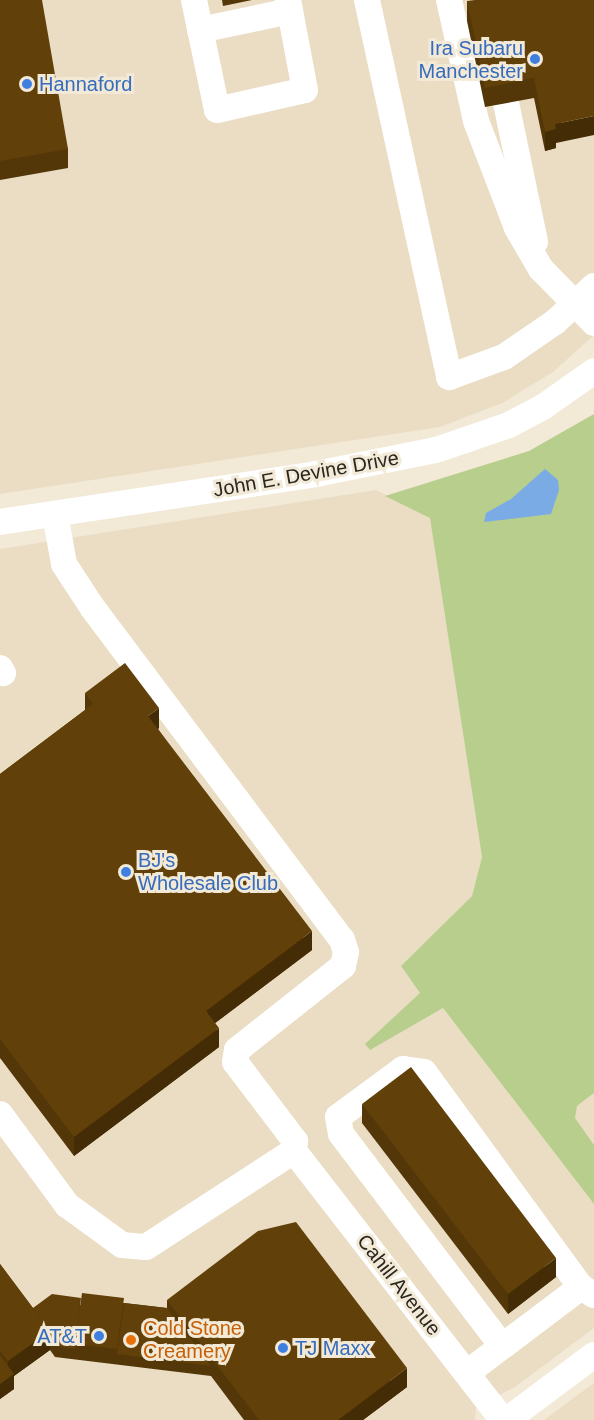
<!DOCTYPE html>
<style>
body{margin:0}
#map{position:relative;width:594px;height:1420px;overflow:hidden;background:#f2e9d7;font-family:Arial,sans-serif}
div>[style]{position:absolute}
.built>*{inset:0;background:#eaddc4}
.green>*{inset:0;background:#b7ce8d}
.water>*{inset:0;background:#7babe5}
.minor>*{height:26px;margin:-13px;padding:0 13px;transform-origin:13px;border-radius:13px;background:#fff}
.wall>*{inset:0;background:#533708}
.shaded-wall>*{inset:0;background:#442d06}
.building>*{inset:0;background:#614009}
.dots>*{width:16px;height:16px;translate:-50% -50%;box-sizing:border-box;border:3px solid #f2e9d7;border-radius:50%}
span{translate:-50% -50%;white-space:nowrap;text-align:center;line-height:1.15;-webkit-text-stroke:6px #f2e9d7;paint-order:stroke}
.shop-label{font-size:20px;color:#366cbe}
.right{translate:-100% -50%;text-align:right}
.left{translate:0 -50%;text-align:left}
.street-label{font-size:20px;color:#2a2620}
.food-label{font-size:20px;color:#c56008}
</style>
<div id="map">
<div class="built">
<div style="clip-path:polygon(0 0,594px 0,594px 335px,553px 372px,502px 403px,440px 427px,0 494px)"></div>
<div style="clip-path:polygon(376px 490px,430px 517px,482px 857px,472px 896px,401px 966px,421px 993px,371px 1049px,443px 1008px,594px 1204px,594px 1328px,515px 1387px,476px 1407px,475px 1420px,0 1420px,0 549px)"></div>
<div style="clip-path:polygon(594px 1093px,594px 1145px,575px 1118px,577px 1106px)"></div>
<div style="clip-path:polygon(594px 1383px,594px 1420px,544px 1420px)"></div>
</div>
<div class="green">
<div style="clip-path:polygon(594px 414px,594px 1093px,577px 1106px,575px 1118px,594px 1145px,594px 1204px,443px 1008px,370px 1050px,365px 1044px,420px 993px,401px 966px,472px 896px,482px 857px,430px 518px,385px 496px,529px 451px)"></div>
</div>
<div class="water">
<div style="clip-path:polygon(545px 469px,558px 480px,559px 490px,551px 514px,484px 522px,486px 513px,511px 499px)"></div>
</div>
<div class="minor">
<div style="left:194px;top:0;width:112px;rotate:78.2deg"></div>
<div style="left:217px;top:110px;width:90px;rotate:-12.8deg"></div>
<div style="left:305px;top:90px;width:92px;rotate:-100.7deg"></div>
<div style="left:367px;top:0;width:386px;rotate:77.7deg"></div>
<div style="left:449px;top:377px;width:59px;rotate:-20deg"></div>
<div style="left:504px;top:357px;width:62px;rotate:-34.5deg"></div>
<div style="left:555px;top:322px;width:53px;rotate:-42.7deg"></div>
<div style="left:449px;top:0;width:124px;rotate:77.4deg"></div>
<div style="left:476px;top:121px;width:115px;rotate:69deg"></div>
<div style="left:517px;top:228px;width:48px;rotate:59.7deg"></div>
<div style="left:541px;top:269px;width:76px;rotate:45.5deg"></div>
<div style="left:200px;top:30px;width:92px;rotate:-11.9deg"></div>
<div style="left:506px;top:103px;width:142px;rotate:78.2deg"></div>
<div style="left:0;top:522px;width:320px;rotate:-8.6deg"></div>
<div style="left:316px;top:474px;width:122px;rotate:-11.3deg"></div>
<div style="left:436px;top:450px;width:77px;rotate:-18.9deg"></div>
<div style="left:509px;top:425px;width:38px;rotate:-28deg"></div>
<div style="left:543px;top:407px;width:62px;rotate:-35.2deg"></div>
<div style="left:0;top:668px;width:6px;rotate:59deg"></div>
<div style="left:0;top:1114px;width:113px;rotate:53.6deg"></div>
<div style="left:67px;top:1205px;width:68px;rotate:36deg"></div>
<div style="left:122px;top:1245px;width:24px;rotate:5deg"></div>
<div style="left:146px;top:1247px;width:176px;rotate:-33deg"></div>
<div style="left:294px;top:1151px;width:10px;rotate:-84deg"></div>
<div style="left:295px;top:1141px;width:99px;rotate:-127.2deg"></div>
<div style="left:235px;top:1062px;width:12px;rotate:-81deg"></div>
<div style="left:237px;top:1050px;width:135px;rotate:-38.4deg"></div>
<div style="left:343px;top:966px;width:14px;rotate:-78deg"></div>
<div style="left:346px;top:952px;width:13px;rotate:-108deg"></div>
<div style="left:342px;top:940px;width:416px;rotate:-126.9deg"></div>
<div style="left:92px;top:607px;width:51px;rotate:-123.1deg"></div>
<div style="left:64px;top:564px;width:51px;rotate:-100.2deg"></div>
<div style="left:294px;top:1151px;width:341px;rotate:52.2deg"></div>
<div style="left:502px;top:1346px;width:266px;rotate:-127.2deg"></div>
<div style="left:341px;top:1134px;width:17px;rotate:-100deg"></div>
<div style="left:338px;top:1117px;width:81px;rotate:-36.4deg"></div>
<div style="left:403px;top:1069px;width:21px;rotate:8deg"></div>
<div style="left:424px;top:1072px;width:266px;rotate:53.9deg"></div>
<div style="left:467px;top:1373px;width:143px;rotate:-37deg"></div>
<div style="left:581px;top:1287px;width:15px;rotate:32deg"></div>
<div style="left:507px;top:1420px;width:109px;rotate:-36.8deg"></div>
</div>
<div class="wall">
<div style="clip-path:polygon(0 0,68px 149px,68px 168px,0 180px)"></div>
<div style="clip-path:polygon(222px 0,252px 0,223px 6px)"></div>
<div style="clip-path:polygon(594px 0,556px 143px,556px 148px,545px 151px,534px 98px,485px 107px,467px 21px,467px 1px)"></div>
<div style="clip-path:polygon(85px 693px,159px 728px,158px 729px,312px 950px,215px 1023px,219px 1047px,74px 1156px,0 1058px,0 774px,85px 710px)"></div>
<div style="clip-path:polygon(362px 1104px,556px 1277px,508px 1314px,362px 1123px)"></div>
<div style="clip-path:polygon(0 1264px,33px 1308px,124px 1303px,167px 1308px,167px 1300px,407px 1387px,363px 1420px,244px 1420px,211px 1376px,55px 1357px,50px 1350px,14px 1376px,14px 1389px,0 1399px)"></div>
</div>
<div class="shaded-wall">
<div style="clip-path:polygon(594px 116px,594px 135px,556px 143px,556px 148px,545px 151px,545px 132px,555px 124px)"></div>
<div style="clip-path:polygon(159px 708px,159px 728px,148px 736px,148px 716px)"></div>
<div style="clip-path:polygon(312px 931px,312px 950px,206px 1030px,206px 1011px)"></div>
<div style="clip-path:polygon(219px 1028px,219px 1047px,74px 1156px,74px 1137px)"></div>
<div style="clip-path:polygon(556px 1258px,556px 1277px,508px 1314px,508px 1294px)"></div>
<div style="clip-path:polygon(50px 1331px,50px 1350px,14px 1376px,14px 1389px,0 1399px,0 1384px,8px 1378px,8px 1361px)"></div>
<div style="clip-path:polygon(407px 1368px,407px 1387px,363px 1420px,338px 1420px)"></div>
</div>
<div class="building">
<div style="clip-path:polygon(0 0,42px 0,68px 149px,0 161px)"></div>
<div style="clip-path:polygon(475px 0,594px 0,594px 116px,555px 124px,556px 129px,545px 132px,534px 78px,485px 88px,467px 1px)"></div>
<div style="clip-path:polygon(125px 663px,159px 708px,148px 716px,312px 931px,206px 1011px,219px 1028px,74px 1137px,0 1039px,0 774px,93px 704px,85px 693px)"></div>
<div style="clip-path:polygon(411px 1067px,556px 1258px,508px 1294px,362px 1104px)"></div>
<div style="clip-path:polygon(296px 1222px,407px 1368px,338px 1420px,259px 1420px,167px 1300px,258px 1231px)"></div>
<div style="clip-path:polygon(0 1264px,50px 1331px,8px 1361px,0 1351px)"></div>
<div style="clip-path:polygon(82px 1293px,124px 1298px,117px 1349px,75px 1344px)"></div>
<div style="clip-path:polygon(52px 1294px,81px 1298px,75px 1349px,55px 1346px,50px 1339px,50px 1331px,33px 1308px)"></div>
<div style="clip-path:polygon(124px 1303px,167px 1308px,211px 1366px,117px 1354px)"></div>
<div style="clip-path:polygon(0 1355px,14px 1374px,0 1384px)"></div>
</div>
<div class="dots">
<div style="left:535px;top:59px;background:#3f7fe0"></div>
<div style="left:27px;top:84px;background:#3f7fe0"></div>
<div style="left:126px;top:872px;background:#3f7fe0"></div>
<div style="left:99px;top:1336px;background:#3f7fe0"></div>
<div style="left:131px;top:1340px;background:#e8710a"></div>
<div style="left:283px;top:1348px;background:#3f7fe0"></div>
</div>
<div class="shop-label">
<span class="right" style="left:523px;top:60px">Ira Subaru<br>Manchester</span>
<span class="left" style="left:39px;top:84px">Hannaford</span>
<span class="left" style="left:138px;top:872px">BJ's<br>Wholesale Club</span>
<span class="right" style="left:87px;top:1336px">AT&amp;T</span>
<span class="left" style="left:295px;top:1348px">TJ Maxx</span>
</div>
<div class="street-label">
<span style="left:306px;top:474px;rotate:-10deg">John E. Devine Drive</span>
<span style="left:399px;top:1285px;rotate:52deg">Cahill Avenue</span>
</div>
<div class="food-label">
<span class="left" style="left:143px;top:1340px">Cold Stone<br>Creamery</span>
</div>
</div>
